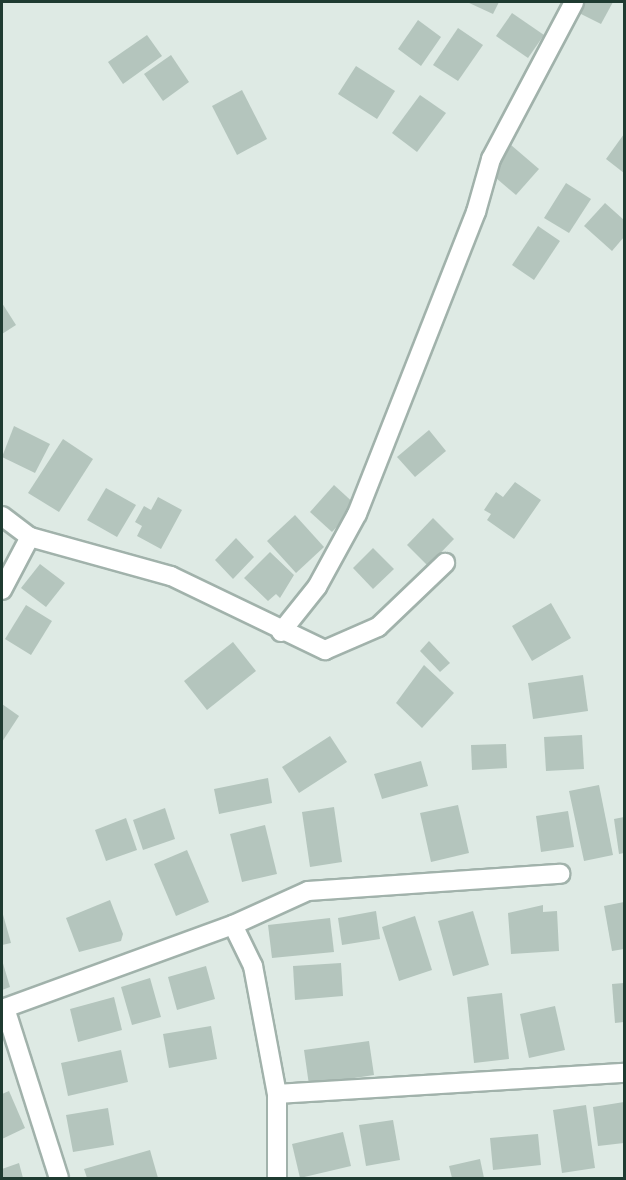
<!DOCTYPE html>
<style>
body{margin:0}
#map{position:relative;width:626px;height:1180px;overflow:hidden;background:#deeae4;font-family:"Source Sans 3",sans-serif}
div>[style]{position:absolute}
.building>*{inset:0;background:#b4c5bd}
.roads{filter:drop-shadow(2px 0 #a1b2ab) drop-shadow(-2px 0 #a1b2ab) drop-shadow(0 2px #a1b2ab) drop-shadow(0 -2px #a1b2ab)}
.minor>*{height:18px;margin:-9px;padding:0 9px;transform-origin:9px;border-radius:9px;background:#fff}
span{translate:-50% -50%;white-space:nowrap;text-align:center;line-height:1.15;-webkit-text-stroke:4.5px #eff7f2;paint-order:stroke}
.frame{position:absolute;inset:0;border:3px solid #1f3b31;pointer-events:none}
</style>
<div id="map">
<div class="building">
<div style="clip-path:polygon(467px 2px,499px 2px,493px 14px)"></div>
<div style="clip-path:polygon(584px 2px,613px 2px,601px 24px,579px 13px)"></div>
<div style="clip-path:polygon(512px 13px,544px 35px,528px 58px,496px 36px)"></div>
<div style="clip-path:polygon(418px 20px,441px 37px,421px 66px,398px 49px)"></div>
<div style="clip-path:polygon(458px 28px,483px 45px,458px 81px,433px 65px)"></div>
<div style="clip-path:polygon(147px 35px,162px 56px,123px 84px,108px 62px)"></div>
<div style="clip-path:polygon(171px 55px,189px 82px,163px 101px,144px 74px)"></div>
<div style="clip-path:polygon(356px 66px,395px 91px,377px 119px,338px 94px)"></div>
<div style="clip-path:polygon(242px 90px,267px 139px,237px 155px,212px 106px)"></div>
<div style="clip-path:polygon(420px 95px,446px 113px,417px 152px,392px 133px)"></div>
<div style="clip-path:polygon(624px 134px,624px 173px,606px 159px)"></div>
<div style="clip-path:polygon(511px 145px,539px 169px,516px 195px,489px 172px)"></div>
<div style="clip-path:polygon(566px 183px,591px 199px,569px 233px,544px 218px)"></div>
<div style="clip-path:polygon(605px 203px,624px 220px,624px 237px,612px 251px,584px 226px)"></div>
<div style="clip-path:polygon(538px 226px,560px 241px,534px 280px,512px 265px)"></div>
<div style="clip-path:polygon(2px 303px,16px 325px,2px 334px)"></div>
<div style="clip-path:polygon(14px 426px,50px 444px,35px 473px,2px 457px)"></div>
<div style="clip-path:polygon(429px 430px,446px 451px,415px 477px,397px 457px)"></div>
<div style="clip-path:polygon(63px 439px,93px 459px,59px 512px,28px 493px)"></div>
<div style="clip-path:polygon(515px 482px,541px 500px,514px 539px,487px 520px,491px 514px,484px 510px,496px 492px,503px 497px)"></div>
<div style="clip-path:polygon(334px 485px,357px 506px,332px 532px,310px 512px)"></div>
<div style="clip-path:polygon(106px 488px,136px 505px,117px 537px,87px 520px)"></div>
<div style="clip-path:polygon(158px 497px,182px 510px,161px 549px,137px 536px,142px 526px,135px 522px,144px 506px,151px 510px)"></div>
<div style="clip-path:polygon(295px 515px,324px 547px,296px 573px,267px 541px)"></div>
<div style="clip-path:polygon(433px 518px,454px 539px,428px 566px,407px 545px)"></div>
<div style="clip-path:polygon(236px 538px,254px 557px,233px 579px,215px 560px)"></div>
<div style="clip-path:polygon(373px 548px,394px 569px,373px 589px,353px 568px)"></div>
<div style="clip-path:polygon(270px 552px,294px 575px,280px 598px,276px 594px,268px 601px,244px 578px)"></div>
<div style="clip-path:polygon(40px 564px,65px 583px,46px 607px,21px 588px)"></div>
<div style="clip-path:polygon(551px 603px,571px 638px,532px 661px,512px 626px)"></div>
<div style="clip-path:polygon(26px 605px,52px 621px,31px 655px,5px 639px)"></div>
<div style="clip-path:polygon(429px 641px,450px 663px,440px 672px,420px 651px)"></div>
<div style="clip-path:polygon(233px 642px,256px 671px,207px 710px,184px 681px)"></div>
<div style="clip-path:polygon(424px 665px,454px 693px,422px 728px,396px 703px)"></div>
<div style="clip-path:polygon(583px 675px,588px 711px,533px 719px,528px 683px)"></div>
<div style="clip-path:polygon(2px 704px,19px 716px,2px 742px)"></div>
<div style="clip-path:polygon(582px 735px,584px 769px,546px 771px,544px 737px)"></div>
<div style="clip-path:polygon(330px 736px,347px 762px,299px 793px,282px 767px)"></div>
<div style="clip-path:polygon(506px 744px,507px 768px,472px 770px,471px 745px)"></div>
<div style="clip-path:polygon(421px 761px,428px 786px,382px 799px,374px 774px)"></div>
<div style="clip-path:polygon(268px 778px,272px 803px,219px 814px,214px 789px)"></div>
<div style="clip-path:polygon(599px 785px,613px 855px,584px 861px,569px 791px)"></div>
<div style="clip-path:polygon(458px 805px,469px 853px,431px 862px,420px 813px)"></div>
<div style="clip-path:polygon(334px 807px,342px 862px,310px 867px,302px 812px)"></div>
<div style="clip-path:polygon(165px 808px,175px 839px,143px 850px,133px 820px)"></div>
<div style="clip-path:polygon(568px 811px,574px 847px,541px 852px,536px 816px)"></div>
<div style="clip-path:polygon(624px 817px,624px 853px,619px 854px,614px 819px)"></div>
<div style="clip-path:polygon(126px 818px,137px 850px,106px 861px,95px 830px)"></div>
<div style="clip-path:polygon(265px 825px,277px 874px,242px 882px,230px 834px)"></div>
<div style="clip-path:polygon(187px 850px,209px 902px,176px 916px,154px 864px)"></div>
<div style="clip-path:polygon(110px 900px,123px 934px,121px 941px,79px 952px,66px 918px)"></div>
<div style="clip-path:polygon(624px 902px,624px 949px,612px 951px,604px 906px)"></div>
<div style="clip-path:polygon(543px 905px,543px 912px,557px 911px,559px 951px,511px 954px,508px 913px)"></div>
<div style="clip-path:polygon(2px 911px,11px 943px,2px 945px)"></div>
<div style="clip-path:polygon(376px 911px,380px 939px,342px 945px,338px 918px)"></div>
<div style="clip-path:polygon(473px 911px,489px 965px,453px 976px,438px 921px)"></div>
<div style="clip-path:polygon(415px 916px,432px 970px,399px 981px,382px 927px)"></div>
<div style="clip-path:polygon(330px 918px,334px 952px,272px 958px,268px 925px)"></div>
<div style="clip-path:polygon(2px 960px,10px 987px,2px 990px)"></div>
<div style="clip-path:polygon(341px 963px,343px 996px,295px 1000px,293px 966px)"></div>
<div style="clip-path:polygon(206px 966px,215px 999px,177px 1010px,168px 977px)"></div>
<div style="clip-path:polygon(150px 978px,161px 1017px,132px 1025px,121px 987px)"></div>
<div style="clip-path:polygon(624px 983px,624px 1022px,615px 1023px,612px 984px)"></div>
<div style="clip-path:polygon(502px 993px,509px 1059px,474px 1063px,467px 997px)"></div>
<div style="clip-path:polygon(114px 997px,122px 1030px,78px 1042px,70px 1009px)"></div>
<div style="clip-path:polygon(555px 1006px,565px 1050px,529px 1058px,520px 1014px)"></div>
<div style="clip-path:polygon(211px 1026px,217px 1059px,169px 1068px,163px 1034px)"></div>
<div style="clip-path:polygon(369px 1041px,374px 1075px,309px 1085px,304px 1050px)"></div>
<div style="clip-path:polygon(121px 1050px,128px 1082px,68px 1096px,61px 1063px)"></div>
<div style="clip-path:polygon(9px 1091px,25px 1128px,2px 1139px,2px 1094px)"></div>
<div style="clip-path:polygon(624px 1102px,624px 1143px,598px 1146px,593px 1107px)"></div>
<div style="clip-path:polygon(586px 1105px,595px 1168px,562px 1173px,553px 1110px)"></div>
<div style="clip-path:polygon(108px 1108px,114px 1145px,73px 1152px,66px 1115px)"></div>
<div style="clip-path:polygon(393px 1120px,400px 1160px,366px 1166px,359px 1125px)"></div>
<div style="clip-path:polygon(343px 1132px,351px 1166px,300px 1178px,292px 1144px)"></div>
<div style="clip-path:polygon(538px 1134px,541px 1165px,493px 1170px,490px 1138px)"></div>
<div style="clip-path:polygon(150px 1150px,158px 1178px,87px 1178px,84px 1169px)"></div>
<div style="clip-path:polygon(480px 1159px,484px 1178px,452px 1178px,449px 1166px)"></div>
<div style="clip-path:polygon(19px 1163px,23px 1178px,2px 1178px,2px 1169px)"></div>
</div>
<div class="roads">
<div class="minor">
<div style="left:2px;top:516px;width:35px;rotate:37deg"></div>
<div style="left:30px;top:537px;width:146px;rotate:15.5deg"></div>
<div style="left:171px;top:576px;width:171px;rotate:25.7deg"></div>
<div style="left:325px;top:650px;width:58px;rotate:-23.5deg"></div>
<div style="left:378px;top:627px;width:93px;rotate:-43.7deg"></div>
<div style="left:2px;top:590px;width:60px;rotate:-62.2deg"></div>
<div style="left:281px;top:632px;width:58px;rotate:-51.3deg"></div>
<div style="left:317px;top:587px;width:83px;rotate:-61.3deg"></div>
<div style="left:357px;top:514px;width:325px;rotate:-68.5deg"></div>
<div style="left:476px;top:212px;width:55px;rotate:-74.2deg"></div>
<div style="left:491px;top:159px;width:178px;rotate:-62.1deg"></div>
<div style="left:233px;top:925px;width:46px;rotate:64deg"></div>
<div style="left:253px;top:966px;width:130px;rotate:79.4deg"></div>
<div style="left:277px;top:1094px;width:84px;rotate:90deg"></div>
<div style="left:5px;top:1008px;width:178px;rotate:72.4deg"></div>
<div style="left:2px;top:1009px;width:246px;rotate:-20deg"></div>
<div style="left:233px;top:925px;width:82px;rotate:-24.4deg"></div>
<div style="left:308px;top:891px;width:253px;rotate:-3.9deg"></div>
<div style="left:277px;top:1094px;width:348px;rotate:-3.5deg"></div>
</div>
</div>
<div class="frame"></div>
</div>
